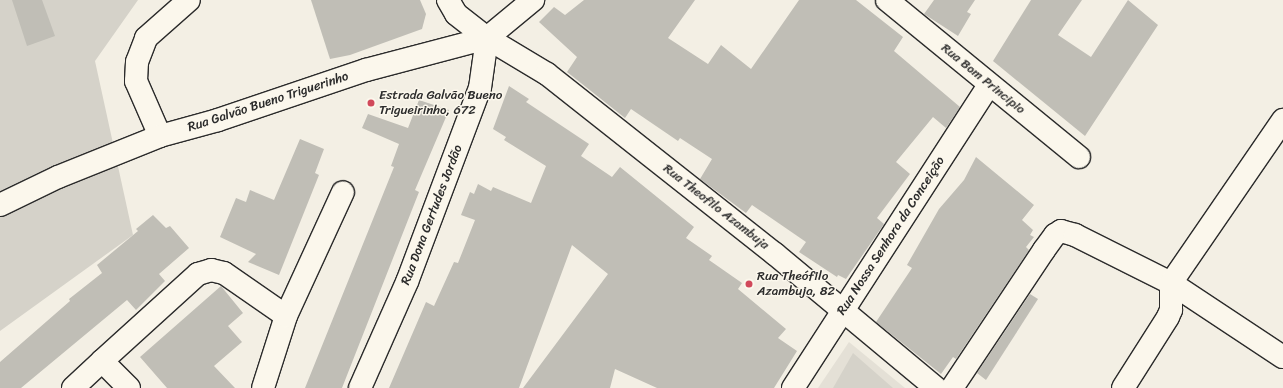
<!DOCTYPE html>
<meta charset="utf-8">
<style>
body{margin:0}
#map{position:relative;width:1283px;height:388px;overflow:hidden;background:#f3efe4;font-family:Sriracha,sans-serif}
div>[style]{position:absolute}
.built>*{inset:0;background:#e4e0d6}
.green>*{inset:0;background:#d5d2c9}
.building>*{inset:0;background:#c0beb6}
.roads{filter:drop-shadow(1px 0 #2b2b2b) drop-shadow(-1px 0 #2b2b2b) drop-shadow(0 1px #2b2b2b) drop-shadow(0 -1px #2b2b2b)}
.minor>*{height:22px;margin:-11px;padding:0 11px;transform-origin:11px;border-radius:11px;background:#fbf7ec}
.dots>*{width:11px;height:11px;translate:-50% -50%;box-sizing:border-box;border:2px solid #fbf7ec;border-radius:50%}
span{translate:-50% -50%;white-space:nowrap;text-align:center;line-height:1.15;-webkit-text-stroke:3px #fbf7ec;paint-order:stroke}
.street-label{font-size:13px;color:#2b2b2b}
.poi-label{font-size:13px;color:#2b2b2b}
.left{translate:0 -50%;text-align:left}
</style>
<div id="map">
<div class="built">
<div style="clip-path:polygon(849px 342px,905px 388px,818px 388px)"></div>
</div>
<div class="green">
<div style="clip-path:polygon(0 0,138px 0,95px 61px,133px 235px,0 331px)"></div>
<div style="clip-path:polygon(853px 353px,893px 388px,833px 388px)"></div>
</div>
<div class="building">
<div style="clip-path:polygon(12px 0,42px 0,55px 36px,27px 46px)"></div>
<div style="clip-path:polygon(311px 0,420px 0,426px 14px,422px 29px,350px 55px,330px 59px)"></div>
<div style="clip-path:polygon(584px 0,695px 0,668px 38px,708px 64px,721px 45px,751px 69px,799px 0,856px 0,903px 37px,894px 51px,960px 107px,946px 128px,933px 117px,896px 162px,910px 174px,877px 218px,884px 224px,846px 279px,838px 275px,837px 277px,799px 252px,806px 242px,752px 205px,746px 213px,700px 179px,712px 159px,680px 138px,678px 141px,631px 109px,625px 118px,567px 72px,577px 57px,539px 22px,554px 7px,565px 15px)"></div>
<div style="clip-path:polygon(934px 0,975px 0,967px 12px,971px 14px,958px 36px,924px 14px)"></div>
<div style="clip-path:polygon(1031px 0,1082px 0,1058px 35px,1091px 57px,1128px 0,1158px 25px,1085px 136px,993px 61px)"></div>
<div style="clip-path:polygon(509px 86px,529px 99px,526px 102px,589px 144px,581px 156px,612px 177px,620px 167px,694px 227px,686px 238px,712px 256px,709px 260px,742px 283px,738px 289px,786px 329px,778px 338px,797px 351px,774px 388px,657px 388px,615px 369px,610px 388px,523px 388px,608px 274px,572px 245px,519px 388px,389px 388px,426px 302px,434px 306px,454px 262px,458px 263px,475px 220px,461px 215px,470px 192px,474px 194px,478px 184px,491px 191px,493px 187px,531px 203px,546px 166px,504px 140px,506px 137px,493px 129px)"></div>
<div style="clip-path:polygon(419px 100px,449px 110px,415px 190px,419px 192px,342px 388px,305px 388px,394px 167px,391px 166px,399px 144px,362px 128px,368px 114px,408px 128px)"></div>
<div style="clip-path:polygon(300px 139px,324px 149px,315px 173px,319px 175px,279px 275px,248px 262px,256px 254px,220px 237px,236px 198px,246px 202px,250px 190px,274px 200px)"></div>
<div style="clip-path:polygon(976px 157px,1034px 205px,1022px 220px,1033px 230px,1030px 235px,1034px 237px,1026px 247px,1029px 250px,956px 359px,953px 357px,941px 374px,876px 322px,912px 268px,907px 265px,939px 209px,964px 180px)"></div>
<div style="clip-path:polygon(153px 215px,166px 228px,170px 226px,189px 248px,159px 274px,165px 281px,136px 310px,127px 300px,21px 388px,0 388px,0 362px,70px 301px,69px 299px,102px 273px,97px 265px,138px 231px,136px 229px)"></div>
<div style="clip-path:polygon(221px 286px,243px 313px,228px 326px,242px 342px,214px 366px,235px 388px,167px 388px,140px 357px)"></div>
<div style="clip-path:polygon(1030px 294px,1038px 299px,986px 380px,977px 373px)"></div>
</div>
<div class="roads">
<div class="minor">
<div style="left:448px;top:0;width:16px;rotate:60deg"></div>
<div style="left:456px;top:14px;width:39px;rotate:38deg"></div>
<div style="left:487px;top:38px;width:70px;rotate:31deg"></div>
<div style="left:547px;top:74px;width:290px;rotate:38.3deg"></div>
<div style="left:775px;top:254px;width:209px;rotate:39.8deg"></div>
<div style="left:887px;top:0;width:248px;rotate:39.3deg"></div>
<div style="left:160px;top:136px;width:60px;rotate:-113.6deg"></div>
<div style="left:136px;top:81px;width:19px;rotate:-87deg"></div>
<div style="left:137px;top:62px;width:26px;rotate:-69deg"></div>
<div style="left:146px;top:38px;width:57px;rotate:-41.5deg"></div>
<div style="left:0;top:205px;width:64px;rotate:-25.8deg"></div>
<div style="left:58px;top:177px;width:110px;rotate:-21.9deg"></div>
<div style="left:160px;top:136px;width:60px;rotate:-15.4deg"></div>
<div style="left:218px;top:120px;width:156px;rotate:-18.7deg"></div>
<div style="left:366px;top:70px;width:125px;rotate:-14.8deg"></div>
<div style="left:487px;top:38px;width:60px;rotate:-39.6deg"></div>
<div style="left:102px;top:361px;width:130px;rotate:-42.2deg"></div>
<div style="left:198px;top:274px;width:14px;rotate:-17deg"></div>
<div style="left:211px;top:270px;width:13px;rotate:13deg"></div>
<div style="left:224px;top:273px;width:75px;rotate:34.7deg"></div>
<div style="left:73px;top:388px;width:40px;rotate:-43deg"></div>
<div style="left:102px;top:361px;width:38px;rotate:45deg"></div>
<div style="left:263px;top:388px;width:76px;rotate:-72.3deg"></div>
<div style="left:286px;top:316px;width:136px;rotate:-65.3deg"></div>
<div style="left:360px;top:388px;width:116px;rotate:-66.1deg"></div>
<div style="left:407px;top:282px;width:207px;rotate:-69.4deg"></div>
<div style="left:480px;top:88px;width:50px;rotate:-82deg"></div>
<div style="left:793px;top:388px;width:361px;rotate:-57.1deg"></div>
<div style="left:952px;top:388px;width:166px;rotate:-56.3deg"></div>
<div style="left:1044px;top:250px;width:19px;rotate:-54deg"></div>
<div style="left:1055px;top:235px;width:7px;rotate:-34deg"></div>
<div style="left:1061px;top:231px;width:15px;rotate:16deg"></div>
<div style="left:1075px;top:235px;width:107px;rotate:26.6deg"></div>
<div style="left:1171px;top:283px;width:134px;rotate:33.5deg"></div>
<div style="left:1123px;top:388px;width:84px;rotate:-57.6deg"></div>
<div style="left:1168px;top:317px;width:8px;rotate:-67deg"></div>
<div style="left:1171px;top:310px;width:27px;rotate:-90deg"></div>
<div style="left:1171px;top:283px;width:198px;rotate:-55.5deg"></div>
</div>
</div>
<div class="dots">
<div style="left:371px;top:103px;background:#d1495b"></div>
<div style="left:749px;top:284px;background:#d1495b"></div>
</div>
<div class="street-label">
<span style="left:983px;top:79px;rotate:39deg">Rua Bom Principio</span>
<span style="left:268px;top:102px;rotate:-18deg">Rua Galvão Bueno Triguerinho</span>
<span style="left:716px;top:207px;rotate:38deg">Rua Theofilo Azambuja</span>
<span style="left:432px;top:215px;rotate:-69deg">Rua Dona Gertudes Jordão</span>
<span style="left:891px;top:236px;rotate:-57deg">Rua Nossa Senhora da Conceição</span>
</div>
<div class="poi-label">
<span class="left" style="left:379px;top:103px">Estrada Galvão Bueno<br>Trigueirinho, 672</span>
<span class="left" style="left:757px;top:284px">Rua Theófilo<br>Azambuja, 82</span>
</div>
</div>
